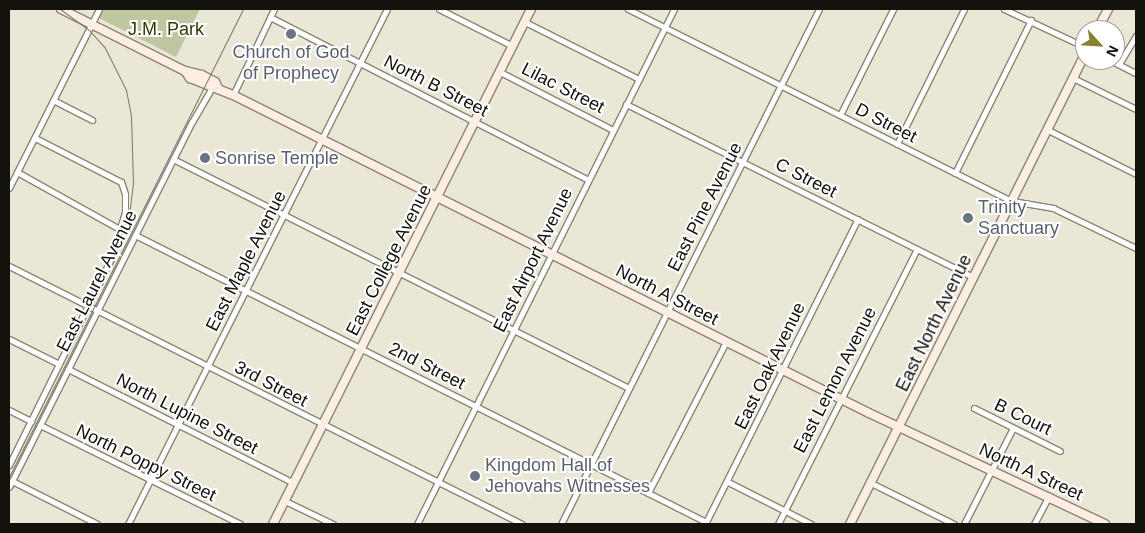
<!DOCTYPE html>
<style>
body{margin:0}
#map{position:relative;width:1145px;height:533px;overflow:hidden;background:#ebe7d6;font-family:Helvetica,sans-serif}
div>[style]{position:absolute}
.green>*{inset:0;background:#bfc7a1}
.roads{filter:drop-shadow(1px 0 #888575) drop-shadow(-1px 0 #888575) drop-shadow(0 1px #888575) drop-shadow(0 -1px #888575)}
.street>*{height:5px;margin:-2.5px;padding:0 2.5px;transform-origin:2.5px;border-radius:2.5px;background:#fff}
.secondary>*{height:8px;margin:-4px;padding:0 4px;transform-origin:4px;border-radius:4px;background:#feede2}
.rail>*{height:1px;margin:-0.5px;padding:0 0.5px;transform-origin:0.5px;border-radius:0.5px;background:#78766b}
.dots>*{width:14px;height:14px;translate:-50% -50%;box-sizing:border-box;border:2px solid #fff;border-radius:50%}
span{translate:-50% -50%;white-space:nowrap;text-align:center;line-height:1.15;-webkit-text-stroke:4px #fff;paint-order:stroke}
.park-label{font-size:18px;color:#333906}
.worship-label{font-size:18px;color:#5b616d}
.left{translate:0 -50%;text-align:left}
.street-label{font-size:18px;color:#13120c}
.frame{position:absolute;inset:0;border:10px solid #13120c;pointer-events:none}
.north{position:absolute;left:1075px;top:20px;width:50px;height:50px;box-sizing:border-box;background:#fff;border:1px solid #a1a09e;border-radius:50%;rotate:116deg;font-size:14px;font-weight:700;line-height:20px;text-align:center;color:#13120c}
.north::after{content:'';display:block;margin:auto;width:18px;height:22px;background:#86832c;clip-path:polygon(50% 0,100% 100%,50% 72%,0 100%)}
</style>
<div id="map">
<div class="green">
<div style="clip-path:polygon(103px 9px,200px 9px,176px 57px,99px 18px)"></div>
</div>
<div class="roads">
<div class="street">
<div style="left:439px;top:9px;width:83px;rotate:26.6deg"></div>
<div style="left:628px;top:9px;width:429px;rotate:26.6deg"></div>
<div style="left:1012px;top:201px;width:42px;rotate:9.7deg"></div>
<div style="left:1053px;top:208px;width:92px;rotate:25.7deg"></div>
<div style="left:1004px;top:9px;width:89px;rotate:25.1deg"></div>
<div style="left:270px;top:17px;width:357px;rotate:27.1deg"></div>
<div style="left:525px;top:22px;width:127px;rotate:26.6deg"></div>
<div style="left:1110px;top:60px;width:29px;rotate:27deg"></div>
<div style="left:1119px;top:64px;width:33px;rotate:-59deg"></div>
<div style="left:500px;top:72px;width:127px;rotate:27.2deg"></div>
<div style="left:1073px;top:78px;width:70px;rotate:26.2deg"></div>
<div style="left:233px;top:95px;width:95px;rotate:-64.5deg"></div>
<div style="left:53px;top:100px;width:44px;rotate:27.1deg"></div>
<div style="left:626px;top:104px;width:388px;rotate:26.5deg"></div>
<div style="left:840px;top:115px;width:119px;rotate:-63.4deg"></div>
<div style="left:1048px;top:130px;width:98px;rotate:26.6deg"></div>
<div style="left:897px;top:144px;width:151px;rotate:-63.6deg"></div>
<div style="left:173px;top:159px;width:510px;rotate:26.67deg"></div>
<div style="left:17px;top:172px;width:119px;rotate:29.1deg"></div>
<div style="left:955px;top:173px;width:171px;rotate:-63.6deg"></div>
<div style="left:9px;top:188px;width:200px;rotate:-63.3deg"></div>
<div style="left:135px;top:235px;width:639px;rotate:26.69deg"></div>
<div style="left:9px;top:266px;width:574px;rotate:26.7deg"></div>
<div style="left:9px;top:339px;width:56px;rotate:26.6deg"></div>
<div style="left:68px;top:369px;width:253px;rotate:26.8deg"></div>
<div style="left:974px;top:408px;width:96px;rotate:26.6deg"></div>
<div style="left:9px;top:410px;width:25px;rotate:27deg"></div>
<div style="left:40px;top:425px;width:223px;rotate:26.3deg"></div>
<div style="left:9px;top:465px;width:230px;rotate:-63.7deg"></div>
<div style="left:111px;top:259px;width:49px;rotate:-73.4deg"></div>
<div style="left:125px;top:212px;width:18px;rotate:-90deg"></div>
<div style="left:125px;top:194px;width:13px;rotate:-108deg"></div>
<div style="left:121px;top:182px;width:97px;rotate:-152.9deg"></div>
<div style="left:12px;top:481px;width:95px;rotate:26.8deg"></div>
<div style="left:728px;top:482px;width:93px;rotate:26.8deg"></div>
<div style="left:871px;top:483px;width:93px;rotate:26.3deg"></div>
<div style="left:9px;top:487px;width:408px;rotate:-63.4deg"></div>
<div style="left:192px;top:122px;width:39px;rotate:-60deg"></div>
<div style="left:648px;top:493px;width:170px;rotate:-62.7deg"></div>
<div style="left:285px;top:501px;width:53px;rotate:25.6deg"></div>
<div style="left:128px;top:524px;width:576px;rotate:-63.3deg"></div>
<div style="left:417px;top:524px;width:576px;rotate:-63.48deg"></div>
<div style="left:561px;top:524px;width:576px;rotate:-63.39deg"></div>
<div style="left:705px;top:524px;width:341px;rotate:-63.4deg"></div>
<div style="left:778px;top:524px;width:308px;rotate:-63.2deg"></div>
<div style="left:964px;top:524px;width:108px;rotate:-63deg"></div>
<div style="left:1034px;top:524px;width:32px;rotate:-62deg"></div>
</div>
<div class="secondary">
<div style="left:61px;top:9px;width:139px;rotate:26.6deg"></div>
<div style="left:185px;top:71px;width:9px;rotate:54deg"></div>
<div style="left:190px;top:78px;width:46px;rotate:21.6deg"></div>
<div style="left:233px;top:95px;width:711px;rotate:26.57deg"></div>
<div style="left:869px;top:413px;width:261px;rotate:25.2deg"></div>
<div style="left:1097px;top:30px;width:24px;rotate:-62deg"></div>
<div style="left:185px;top:71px;width:17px;rotate:13deg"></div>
<div style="left:202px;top:75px;width:15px;rotate:28deg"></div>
<div style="left:215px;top:82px;width:7px;rotate:63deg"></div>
<div style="left:273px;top:524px;width:576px;rotate:-63.39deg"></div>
<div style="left:850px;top:524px;width:525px;rotate:-63.43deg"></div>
</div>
</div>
<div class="rail">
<div style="left:60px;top:9px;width:36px;rotate:36deg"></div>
<div style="left:89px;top:30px;width:24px;rotate:48deg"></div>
<div style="left:105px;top:48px;width:47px;rotate:63.4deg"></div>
<div style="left:126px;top:90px;width:26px;rotate:79deg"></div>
<div style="left:131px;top:116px;width:67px;rotate:88.3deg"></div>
<div style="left:133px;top:183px;width:49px;rotate:97deg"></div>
<div style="left:9px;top:477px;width:523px;rotate:-63.43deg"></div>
</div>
<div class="dots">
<div style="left:291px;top:34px;background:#6b7280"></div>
<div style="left:205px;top:158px;background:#6b7280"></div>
<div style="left:968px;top:218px;background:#6b7280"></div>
<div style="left:475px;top:476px;background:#6b7280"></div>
</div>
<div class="park-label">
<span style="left:166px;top:29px">J.M. Park</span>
</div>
<div class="worship-label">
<span style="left:291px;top:63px">Church of God<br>of Prophecy</span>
<span class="left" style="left:215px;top:158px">Sonrise Temple</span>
<span class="left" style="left:978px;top:218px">Trinity<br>Sanctuary</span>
<span class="left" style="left:485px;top:476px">Kingdom Hall of<br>Jehovahs Witnesses</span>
</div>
<div class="street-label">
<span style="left:436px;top:86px;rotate:27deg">North B Street</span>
<span style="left:563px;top:88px;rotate:27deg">Lilac Street</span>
<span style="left:886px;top:123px;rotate:27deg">D Street</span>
<span style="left:806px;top:178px;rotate:27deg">C Street</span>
<span style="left:705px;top:207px;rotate:-63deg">East Pine Avenue</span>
<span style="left:389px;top:260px;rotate:-63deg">East College Avenue</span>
<span style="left:533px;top:260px;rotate:-64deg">East Airport Avenue</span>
<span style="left:246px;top:261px;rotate:-63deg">East Maple Avenue</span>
<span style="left:97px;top:281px;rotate:-63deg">East Laurel Avenue</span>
<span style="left:667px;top:295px;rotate:27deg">North A Street</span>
<span style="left:934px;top:323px;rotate:-64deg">East North Avenue</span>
<span style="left:427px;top:366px;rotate:27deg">2nd Street</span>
<span style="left:770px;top:366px;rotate:-64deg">East Oak Avenue</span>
<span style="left:835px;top:380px;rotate:-63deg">East Lemon Avenue</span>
<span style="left:271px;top:384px;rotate:27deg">3rd Street</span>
<span style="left:187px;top:414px;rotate:27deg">North Lupine Street</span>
<span style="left:1023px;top:417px;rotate:26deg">B Court</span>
<span style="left:146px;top:463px;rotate:26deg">North Poppy Street</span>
<span style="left:1031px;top:472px;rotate:25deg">North A Street</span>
</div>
<div class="frame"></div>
<div class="north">N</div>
</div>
